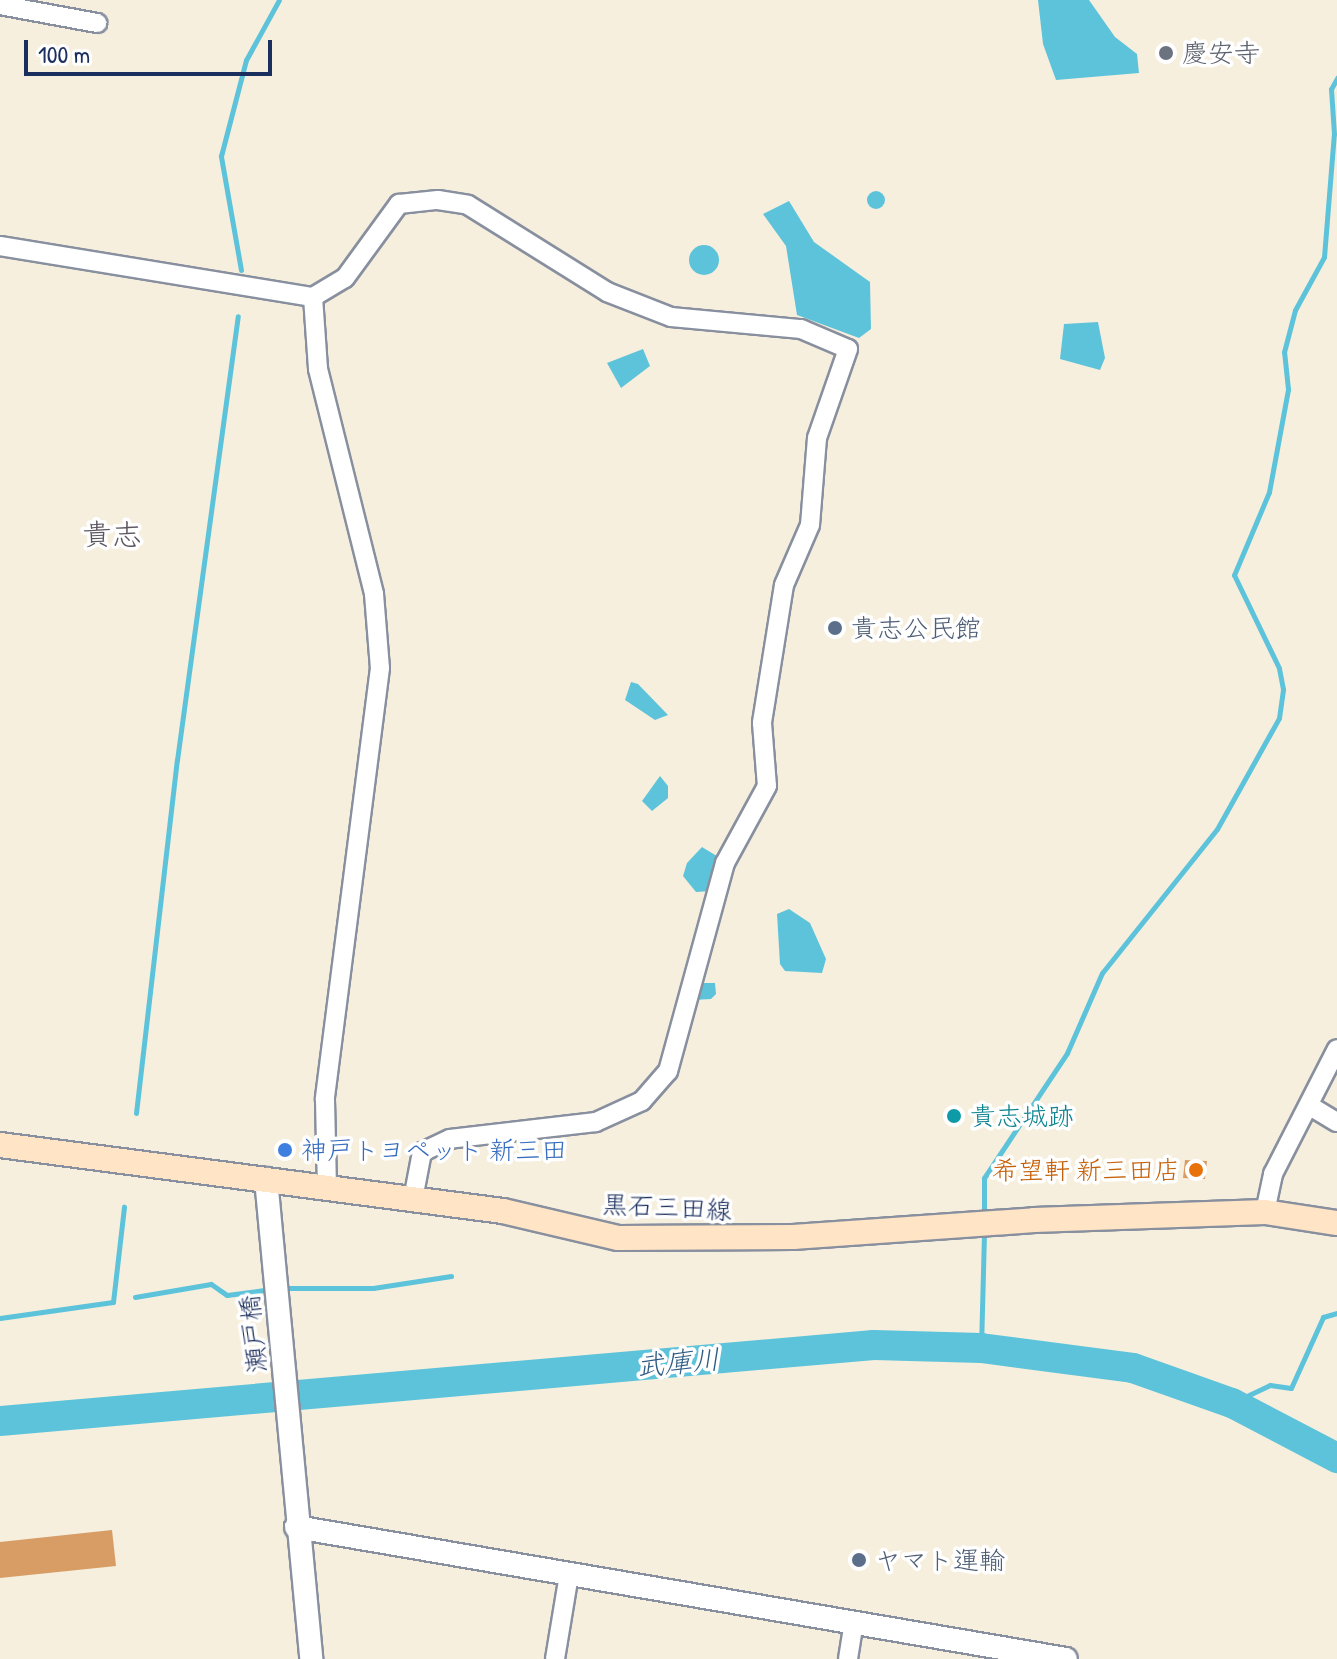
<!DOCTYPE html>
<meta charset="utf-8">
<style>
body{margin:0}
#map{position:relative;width:1337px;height:1659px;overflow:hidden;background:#f6efde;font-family:"Patrick Hand","Klee One",sans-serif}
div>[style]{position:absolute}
.water>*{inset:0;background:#5dc3da}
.round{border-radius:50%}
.stream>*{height:5px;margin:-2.5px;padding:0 2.5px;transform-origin:2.5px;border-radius:2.5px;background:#5dc3da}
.river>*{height:30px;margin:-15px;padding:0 15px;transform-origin:15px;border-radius:15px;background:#5dc3da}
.building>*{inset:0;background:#d79d65}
.roads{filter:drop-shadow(2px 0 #888f9e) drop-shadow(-2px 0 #888f9e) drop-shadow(0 2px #888f9e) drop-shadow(0 -2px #888f9e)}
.minor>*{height:18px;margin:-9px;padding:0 9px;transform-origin:9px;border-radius:9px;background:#fff}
.tertiary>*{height:22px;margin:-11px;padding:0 11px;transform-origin:11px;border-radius:11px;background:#fff}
.secondary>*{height:24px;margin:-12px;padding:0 12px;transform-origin:12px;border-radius:12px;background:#ffe4c6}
.dots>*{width:22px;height:22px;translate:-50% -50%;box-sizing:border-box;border:4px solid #fff;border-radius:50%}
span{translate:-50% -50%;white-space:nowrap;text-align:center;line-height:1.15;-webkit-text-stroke:7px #fff;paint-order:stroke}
.worship-label{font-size:26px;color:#5b616d}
.left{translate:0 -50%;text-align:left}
.service-label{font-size:26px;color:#4e5e75}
.culture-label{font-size:26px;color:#0d838f}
.shop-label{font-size:26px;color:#366cbe}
.food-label{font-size:26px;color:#c56008}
.right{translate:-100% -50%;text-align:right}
.street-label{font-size:26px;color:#1b2f5e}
.water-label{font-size:28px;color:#2f5b83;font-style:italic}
.quarter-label{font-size:30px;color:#5d5660}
.scale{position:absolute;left:24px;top:40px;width:248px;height:36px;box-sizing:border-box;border:4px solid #1b2f5e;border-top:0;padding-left:10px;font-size:24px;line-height:28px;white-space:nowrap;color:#1b2f5e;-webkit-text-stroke:6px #fff;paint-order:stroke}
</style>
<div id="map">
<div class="water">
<div style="clip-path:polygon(1038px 0,1089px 0,1115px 37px,1137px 54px,1139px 73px,1056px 80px,1043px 44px)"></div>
<div class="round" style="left:867px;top:191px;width:18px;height:18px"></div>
<div style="clip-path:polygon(789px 201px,814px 242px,870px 282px,871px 329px,859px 338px,797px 315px,786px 246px,763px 214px)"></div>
<div class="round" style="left:689px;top:245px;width:30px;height:30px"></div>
<div style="clip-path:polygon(1098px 322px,1105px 358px,1100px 370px,1060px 359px,1064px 324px)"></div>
<div style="clip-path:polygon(643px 349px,650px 366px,621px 388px,607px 363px)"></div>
<div style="clip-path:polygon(631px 682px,638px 684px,668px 715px,655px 720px,625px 700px)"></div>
<div style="clip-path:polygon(660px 776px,668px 786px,668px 798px,652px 811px,642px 801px)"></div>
<div style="clip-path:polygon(702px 847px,720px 858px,711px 891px,696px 892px,683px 876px,687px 863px)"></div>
<div style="clip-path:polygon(789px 909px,810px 923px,826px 959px,822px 973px,785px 971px,780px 964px,777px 914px)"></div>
<div style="clip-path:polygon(696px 983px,715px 983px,716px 994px,711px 999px,693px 1000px)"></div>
</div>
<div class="stream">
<div style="left:241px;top:270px;width:116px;rotate:-100deg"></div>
<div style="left:221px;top:156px;width:99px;rotate:-75.4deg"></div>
<div style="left:246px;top:60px;width:68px;rotate:-61.2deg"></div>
<div style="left:136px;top:1113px;width:355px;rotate:-83.4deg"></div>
<div style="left:177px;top:760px;width:448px;rotate:-82.2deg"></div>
<div style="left:984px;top:1217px;width:39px;rotate:-90deg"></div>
<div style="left:984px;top:1178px;width:150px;rotate:-56.4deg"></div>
<div style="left:1067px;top:1053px;width:87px;rotate:-66.4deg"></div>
<div style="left:1102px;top:973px;width:184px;rotate:-51.4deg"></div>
<div style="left:1217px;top:829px;width:127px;rotate:-60.8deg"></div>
<div style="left:1279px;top:718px;width:29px;rotate:-82deg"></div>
<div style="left:1283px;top:689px;width:21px;rotate:-101deg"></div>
<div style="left:1279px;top:668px;width:103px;rotate:-115.8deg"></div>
<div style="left:1234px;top:575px;width:90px;rotate:-67.1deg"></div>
<div style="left:1269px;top:492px;width:105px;rotate:-79.5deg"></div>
<div style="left:1288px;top:389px;width:37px;rotate:-96deg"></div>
<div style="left:1284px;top:352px;width:43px;rotate:-75.3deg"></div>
<div style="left:1295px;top:310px;width:60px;rotate:-61.3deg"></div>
<div style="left:1324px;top:257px;width:123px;rotate:-85.4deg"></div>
<div style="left:1334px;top:134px;width:45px;rotate:-93.8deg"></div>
<div style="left:1331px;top:89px;width:13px;rotate:-61deg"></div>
<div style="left:282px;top:1288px;width:91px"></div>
<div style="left:373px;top:1288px;width:79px;rotate:-8.7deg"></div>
<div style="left:135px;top:1297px;width:77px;rotate:-9.7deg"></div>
<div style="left:211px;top:1284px;width:19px;rotate:35deg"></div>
<div style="left:227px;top:1295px;width:45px;rotate:-7.6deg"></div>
<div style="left:0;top:1318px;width:114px;rotate:-8.1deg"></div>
<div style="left:113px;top:1302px;width:96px;rotate:-83.4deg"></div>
<div style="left:981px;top:1348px;width:117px;rotate:-88.5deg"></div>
<div style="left:1232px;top:1403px;width:42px;rotate:-25.3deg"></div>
<div style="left:1270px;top:1385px;width:21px;rotate:8deg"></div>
<div style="left:1291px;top:1388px;width:78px;rotate:-65.7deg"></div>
<div style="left:1323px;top:1317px;width:15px;rotate:-16deg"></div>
</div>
<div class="river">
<div style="left:0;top:1421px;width:877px;rotate:-4.97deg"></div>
<div style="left:874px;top:1345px;width:107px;rotate:1.6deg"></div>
<div style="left:981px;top:1348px;width:153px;rotate:7.5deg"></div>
<div style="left:1133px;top:1368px;width:105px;rotate:19.5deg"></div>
<div style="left:1232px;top:1403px;width:119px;rotate:27.6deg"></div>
</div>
<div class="building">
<div style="clip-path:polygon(1185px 1160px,1207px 1161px,1205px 1179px,1183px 1178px)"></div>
<div style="clip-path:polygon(112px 1530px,116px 1566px,0 1578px,0 1542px)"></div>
</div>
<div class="roads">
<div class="minor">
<div style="left:0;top:5px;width:99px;rotate:10.5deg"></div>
<div style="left:0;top:246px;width:317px;rotate:9.3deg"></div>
<div style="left:313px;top:297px;width:37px;rotate:-31deg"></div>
<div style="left:345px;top:278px;width:92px;rotate:-53.9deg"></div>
<div style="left:399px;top:204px;width:39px;rotate:-6deg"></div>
<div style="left:438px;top:200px;width:30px;rotate:9deg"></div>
<div style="left:468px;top:205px;width:164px;rotate:32deg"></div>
<div style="left:607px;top:292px;width:69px;rotate:21.3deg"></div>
<div style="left:671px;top:317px;width:131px;rotate:5.3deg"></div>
<div style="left:801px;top:329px;width:51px;rotate:23.1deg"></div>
<div style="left:848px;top:349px;width:94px;rotate:109.2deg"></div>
<div style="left:817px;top:438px;width:87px;rotate:94.6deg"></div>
<div style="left:810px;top:525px;width:65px;rotate:113.4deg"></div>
<div style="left:784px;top:585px;width:140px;rotate:99.1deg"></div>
<div style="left:762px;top:723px;width:63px;rotate:85.5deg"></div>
<div style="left:767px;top:786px;width:88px;rotate:118.6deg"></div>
<div style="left:725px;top:863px;width:216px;rotate:105.3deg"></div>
<div style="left:668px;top:1071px;width:40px;rotate:131deg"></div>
<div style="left:642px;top:1101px;width:51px;rotate:155.5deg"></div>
<div style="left:596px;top:1122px;width:147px;rotate:173.4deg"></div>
<div style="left:450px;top:1139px;width:31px;rotate:155deg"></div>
<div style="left:422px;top:1152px;width:48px;rotate:100.8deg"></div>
<div style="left:313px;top:297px;width:72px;rotate:86deg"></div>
<div style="left:318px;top:369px;width:232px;rotate:76deg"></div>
<div style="left:374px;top:594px;width:74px;rotate:85.4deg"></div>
<div style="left:380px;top:668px;width:435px;rotate:97.3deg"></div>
<div style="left:325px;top:1100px;width:87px;rotate:88.7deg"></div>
<div style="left:1310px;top:1106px;width:31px;rotate:31deg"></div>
<div style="left:1265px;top:1212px;width:39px;rotate:-78deg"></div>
<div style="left:1273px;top:1174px;width:140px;rotate:-62.9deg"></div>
<div style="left:555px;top:1659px;width:86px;rotate:-80.6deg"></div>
<div style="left:848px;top:1659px;width:36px;rotate:-81deg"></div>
</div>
<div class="tertiary">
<div style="left:266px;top:1179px;width:482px;rotate:84.6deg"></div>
<div style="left:296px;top:1527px;width:781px;rotate:9.73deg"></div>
</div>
<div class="secondary">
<div style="left:0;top:1145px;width:507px;rotate:7.48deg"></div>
<div style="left:503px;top:1211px;width:118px;rotate:13.2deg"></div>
<div style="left:618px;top:1238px;width:175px;rotate:-0.3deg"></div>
<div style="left:793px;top:1237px;width:242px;rotate:-4deg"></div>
<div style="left:1034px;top:1220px;width:231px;rotate:-2deg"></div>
<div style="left:1265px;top:1212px;width:73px;rotate:8.7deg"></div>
</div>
</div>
<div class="dots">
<div style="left:1166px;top:53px;background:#6b7280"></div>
<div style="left:835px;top:628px;background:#5c6f8a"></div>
<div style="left:954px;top:1116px;background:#0f9aa8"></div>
<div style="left:285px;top:1150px;background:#3f7fe0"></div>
<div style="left:1196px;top:1170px;background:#e8710a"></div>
<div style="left:859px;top:1560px;background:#5c6f8a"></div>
</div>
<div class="worship-label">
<span class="left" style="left:1182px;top:53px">慶安寺</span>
</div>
<div class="service-label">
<span class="left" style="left:851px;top:628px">貴志公民館</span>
<span class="left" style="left:875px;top:1560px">ヤマト運輸</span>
</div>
<div class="culture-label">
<span class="left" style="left:970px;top:1116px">貴志城跡</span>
</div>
<div class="shop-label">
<span class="left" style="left:301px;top:1150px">神戸トヨペット 新三田</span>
</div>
<div class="food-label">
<span class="right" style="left:1180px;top:1170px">希望軒 新三田店</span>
</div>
<div class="street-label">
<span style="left:667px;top:1207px;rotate:3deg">黒石三田線</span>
<span style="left:253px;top:1334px;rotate:-96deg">瀬戸橋</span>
</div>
<div class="water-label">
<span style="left:678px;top:1362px;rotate:-5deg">武庫川</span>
</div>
<div class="quarter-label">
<span style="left:112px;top:534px">貴志</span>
</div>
<div class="scale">100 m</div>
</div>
